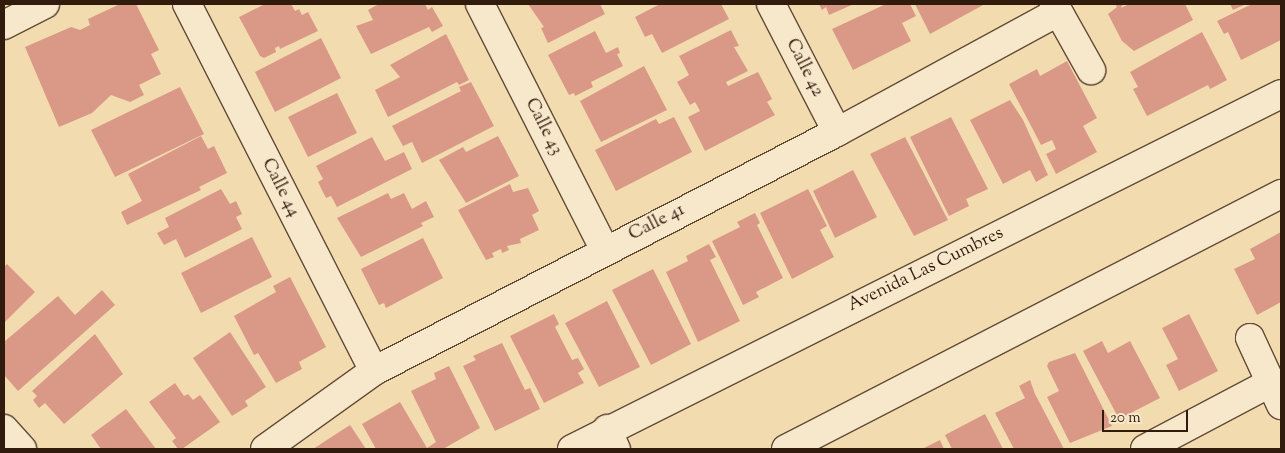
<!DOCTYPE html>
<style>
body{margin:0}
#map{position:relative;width:1285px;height:453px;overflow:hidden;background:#f3dbb0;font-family:"Sorts Mill Goudy",serif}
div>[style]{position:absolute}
.building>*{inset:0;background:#da9986}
.roads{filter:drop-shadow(1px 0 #624b36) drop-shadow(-1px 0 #624b36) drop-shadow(0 1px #624b36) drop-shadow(0 -1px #624b36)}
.street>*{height:28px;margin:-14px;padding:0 14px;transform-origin:14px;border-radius:14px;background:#f7e8cc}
.secondary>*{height:28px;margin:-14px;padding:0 14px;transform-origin:14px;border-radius:14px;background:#f7e8cc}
span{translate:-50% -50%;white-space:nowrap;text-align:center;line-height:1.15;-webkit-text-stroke:4.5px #f7e8cc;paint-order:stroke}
.street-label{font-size:18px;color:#311b0d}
.frame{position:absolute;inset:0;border:5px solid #311b0d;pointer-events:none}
.scale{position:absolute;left:1102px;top:410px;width:86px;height:22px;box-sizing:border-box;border:2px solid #311b0d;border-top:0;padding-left:6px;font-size:15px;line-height:18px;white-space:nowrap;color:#311b0d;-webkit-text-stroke:4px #f7e8cc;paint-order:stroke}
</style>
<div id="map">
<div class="building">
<div style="clip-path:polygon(120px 4px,136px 4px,159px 50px,151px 54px,161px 74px,139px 85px,144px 95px,130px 102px,111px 95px,92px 113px,59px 127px,25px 47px,71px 27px,80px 30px,90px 25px,88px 19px)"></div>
<div style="clip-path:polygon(265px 4px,291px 4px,295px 11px,299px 9px,302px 15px,308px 12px,318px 31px,280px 49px,279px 46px,275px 48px,276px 52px,264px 58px,260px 56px,239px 17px)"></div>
<div style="clip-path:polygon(379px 4px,425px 4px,428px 10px,432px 7px,443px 26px,432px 32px,429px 27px,371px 54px,356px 26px,373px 20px,368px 10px)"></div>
<div style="clip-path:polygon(528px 4px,600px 4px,605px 14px,548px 43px,541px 28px,544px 27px)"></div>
<div style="clip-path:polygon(660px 4px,721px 4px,729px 19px,662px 53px,652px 34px,645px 37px,635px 17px)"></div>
<div style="clip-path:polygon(819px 4px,854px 4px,829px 15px,826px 7px,822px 10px)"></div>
<div style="clip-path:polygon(886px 4px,910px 4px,916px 16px,902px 23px,911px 41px,853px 70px,832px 29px)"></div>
<div style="clip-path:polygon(915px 4px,985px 4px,930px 34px)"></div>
<div style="clip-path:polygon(1115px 4px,1123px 4px,1121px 8px,1129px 4px,1185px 4px,1193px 20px,1134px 51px,1122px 41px,1108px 14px,1117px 7px)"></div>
<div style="clip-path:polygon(1230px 4px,1246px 4px,1233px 10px)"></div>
<div style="clip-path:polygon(1252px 4px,1281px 4px,1281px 40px,1241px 60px,1228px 32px,1224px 34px,1217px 21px)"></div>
<div style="clip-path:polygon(731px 30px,739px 46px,734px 47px,748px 71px,726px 82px,728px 86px,758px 72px,772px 99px,767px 102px,775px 115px,705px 151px,688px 117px,700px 111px,695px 102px,690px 105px,677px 82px,689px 75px,679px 56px)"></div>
<div style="clip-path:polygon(595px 31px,606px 53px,618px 47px,620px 53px,617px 54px,623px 66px,591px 82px,593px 87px,575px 96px,574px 93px,569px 95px,548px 55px)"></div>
<div style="clip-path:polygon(1202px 32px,1227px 80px,1210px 89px,1208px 85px,1147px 116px,1133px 89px,1138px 87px,1130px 72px)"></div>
<div style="clip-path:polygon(446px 34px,469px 80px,459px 85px,457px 82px,388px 117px,375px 90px,400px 77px,390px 65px)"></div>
<div style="clip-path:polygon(321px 38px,341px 78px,275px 112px,255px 72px)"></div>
<div style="clip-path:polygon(1067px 61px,1097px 118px,1083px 126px,1097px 152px,1056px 174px,1046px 154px,1056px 149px,1052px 140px,1041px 145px,1009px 84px,1037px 69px,1040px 76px)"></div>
<div style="clip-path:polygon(644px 66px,667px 110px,601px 142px,580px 101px)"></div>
<div style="clip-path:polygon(471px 82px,494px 126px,422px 163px,412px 142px,403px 146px,392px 126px,461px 91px,459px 87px)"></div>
<div style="clip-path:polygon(180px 87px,204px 134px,115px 177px,91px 130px)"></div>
<div style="clip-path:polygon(337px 93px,357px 133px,308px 157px,288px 117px)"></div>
<div style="clip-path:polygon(1010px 100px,1023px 120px,1048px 175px,1036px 182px,1030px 170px,1003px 184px,970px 120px)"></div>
<div style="clip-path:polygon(674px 117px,692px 152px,616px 191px,595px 150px,656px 119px,659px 124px)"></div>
<div style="clip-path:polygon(951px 117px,988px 189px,966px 199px,969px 206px,949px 216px,910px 137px)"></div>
<div style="clip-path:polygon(201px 136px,208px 149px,214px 146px,227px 173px,199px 187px,201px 190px,127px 225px,121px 212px,142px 201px,128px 174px)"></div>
<div style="clip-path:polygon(498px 136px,519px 176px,466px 203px,439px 160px,463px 147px,466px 152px)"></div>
<div style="clip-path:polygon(372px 137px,385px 161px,404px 152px,412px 169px,337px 207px,331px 196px,326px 198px,318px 182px,323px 179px,316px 166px)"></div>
<div style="clip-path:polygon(905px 137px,948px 220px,914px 236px,870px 154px)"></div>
<div style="clip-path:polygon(853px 170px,877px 217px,835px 238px,813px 191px)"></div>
<div style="clip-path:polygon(510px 184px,513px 192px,528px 188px,539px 211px,532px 215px,539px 230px,520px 239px,521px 243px,507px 246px,509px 250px,502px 253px,501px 249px,492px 253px,494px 257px,486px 260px,458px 210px)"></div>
<div style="clip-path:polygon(221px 189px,230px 204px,236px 201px,242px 214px,236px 217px,242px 229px,185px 258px,176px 239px,164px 245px,157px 233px,169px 227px,165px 218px)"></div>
<div style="clip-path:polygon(808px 189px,827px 226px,820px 230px,834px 257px,792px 279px,760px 213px)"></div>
<div style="clip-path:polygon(388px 193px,391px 199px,404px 193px,412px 209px,426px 201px,434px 217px,421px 223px,423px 226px,361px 257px,337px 218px)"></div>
<div style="clip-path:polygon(755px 213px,760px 223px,757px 225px,783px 278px,756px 292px,759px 297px,743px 305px,712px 241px,740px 227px,737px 222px)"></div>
<div style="clip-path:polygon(1281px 232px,1281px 302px,1257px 315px,1234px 269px,1255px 259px,1250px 249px)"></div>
<div style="clip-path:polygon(252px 237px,272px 277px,201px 313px,181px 273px)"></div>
<div style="clip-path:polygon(423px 238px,443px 278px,386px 308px,384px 303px,379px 305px,361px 269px)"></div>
<div style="clip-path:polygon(709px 244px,716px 257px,710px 260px,740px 321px,698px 342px,666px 272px,688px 261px,686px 256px)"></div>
<div style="clip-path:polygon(7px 264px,35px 292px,4px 323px,4px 267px)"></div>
<div style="clip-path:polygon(653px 269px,691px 344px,651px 365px,612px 290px)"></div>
<div style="clip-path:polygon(290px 277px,326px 347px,299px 362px,302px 369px,276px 383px,258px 353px,254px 355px,234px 316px,276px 292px,273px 286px)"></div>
<div style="clip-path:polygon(102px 290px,115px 305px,18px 391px,4px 375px,4px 342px,58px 296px,75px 315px)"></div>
<div style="clip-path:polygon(607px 301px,640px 367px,599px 387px,565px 323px)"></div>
<div style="clip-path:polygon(554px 314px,559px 324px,555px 327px,572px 360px,578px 358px,584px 369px,578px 373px,584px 383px,544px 403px,510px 336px)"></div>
<div style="clip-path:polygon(1189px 314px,1218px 371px,1179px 391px,1166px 365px,1178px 359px,1162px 328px)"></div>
<div style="clip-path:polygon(230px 332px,266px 387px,245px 401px,248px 406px,232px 416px,193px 358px)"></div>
<div style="clip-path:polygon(95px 334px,123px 374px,64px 424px,45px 403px,39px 408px,33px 400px,37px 396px,32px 391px)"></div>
<div style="clip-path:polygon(1102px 341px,1108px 353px,1130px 341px,1160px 398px,1119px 419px,1083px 351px)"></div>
<div style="clip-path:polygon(502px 343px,525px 390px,530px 388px,540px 409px,495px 431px,463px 366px,476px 360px,473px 356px)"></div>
<div style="clip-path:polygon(1075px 353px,1112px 426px,1070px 443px,1047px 397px,1059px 391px,1047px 366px,1049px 362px)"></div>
<div style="clip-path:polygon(449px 366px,480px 428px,443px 449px,376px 449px,362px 424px,400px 402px,427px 448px,436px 442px,411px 391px,436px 379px,434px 373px)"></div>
<div style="clip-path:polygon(1030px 380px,1035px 394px,1064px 449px,1014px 449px,995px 413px,1025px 398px,1019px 386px)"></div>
<div style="clip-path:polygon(175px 383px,184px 396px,188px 394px,193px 400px,200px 395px,220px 422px,182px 449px,178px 449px,172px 441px,176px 438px,149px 402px)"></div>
<div style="clip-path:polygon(126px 409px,156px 449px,101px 449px,91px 435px)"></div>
<div style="clip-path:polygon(985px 414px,1003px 449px,952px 449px,945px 435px)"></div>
<div style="clip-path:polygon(350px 425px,366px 449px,313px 449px)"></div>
<div style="clip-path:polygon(940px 440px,944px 449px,922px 449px)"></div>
</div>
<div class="roads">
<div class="street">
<div style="left:187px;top:4px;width:412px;rotate:63deg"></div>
<div style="left:480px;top:4px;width:276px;rotate:63.1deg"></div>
<div style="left:771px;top:4px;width:144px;rotate:62.7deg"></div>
<div style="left:1054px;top:4px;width:76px;rotate:60.7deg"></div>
<div style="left:4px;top:25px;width:46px;rotate:-27.1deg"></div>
<div style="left:1250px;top:338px;width:74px;rotate:65.2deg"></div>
<div style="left:4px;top:429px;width:27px;rotate:48deg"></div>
<div style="left:607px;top:429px;width:22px;rotate:66deg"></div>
<div style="left:265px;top:449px;width:134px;rotate:-35.6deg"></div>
<div style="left:374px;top:371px;width:521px;rotate:-27.3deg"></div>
<div style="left:837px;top:132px;width:251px;rotate:-28.5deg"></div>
<div style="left:1145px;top:449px;width:141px;rotate:-27.8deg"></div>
</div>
<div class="secondary">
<div style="left:572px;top:449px;width:793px;rotate:-26.6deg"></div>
<div style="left:786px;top:449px;width:557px;rotate:-27.26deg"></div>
</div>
</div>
<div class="street-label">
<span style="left:804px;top:68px;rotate:63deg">Calle 42</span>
<span style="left:543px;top:127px;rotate:63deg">Calle 43</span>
<span style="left:280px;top:188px;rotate:63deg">Calle 44</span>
<span style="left:657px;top:223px;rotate:-27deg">Calle 41</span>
<span style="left:926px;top:270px;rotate:-26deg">Avenida Las Cumbres</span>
</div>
<div class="frame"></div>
<div class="scale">20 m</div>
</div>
